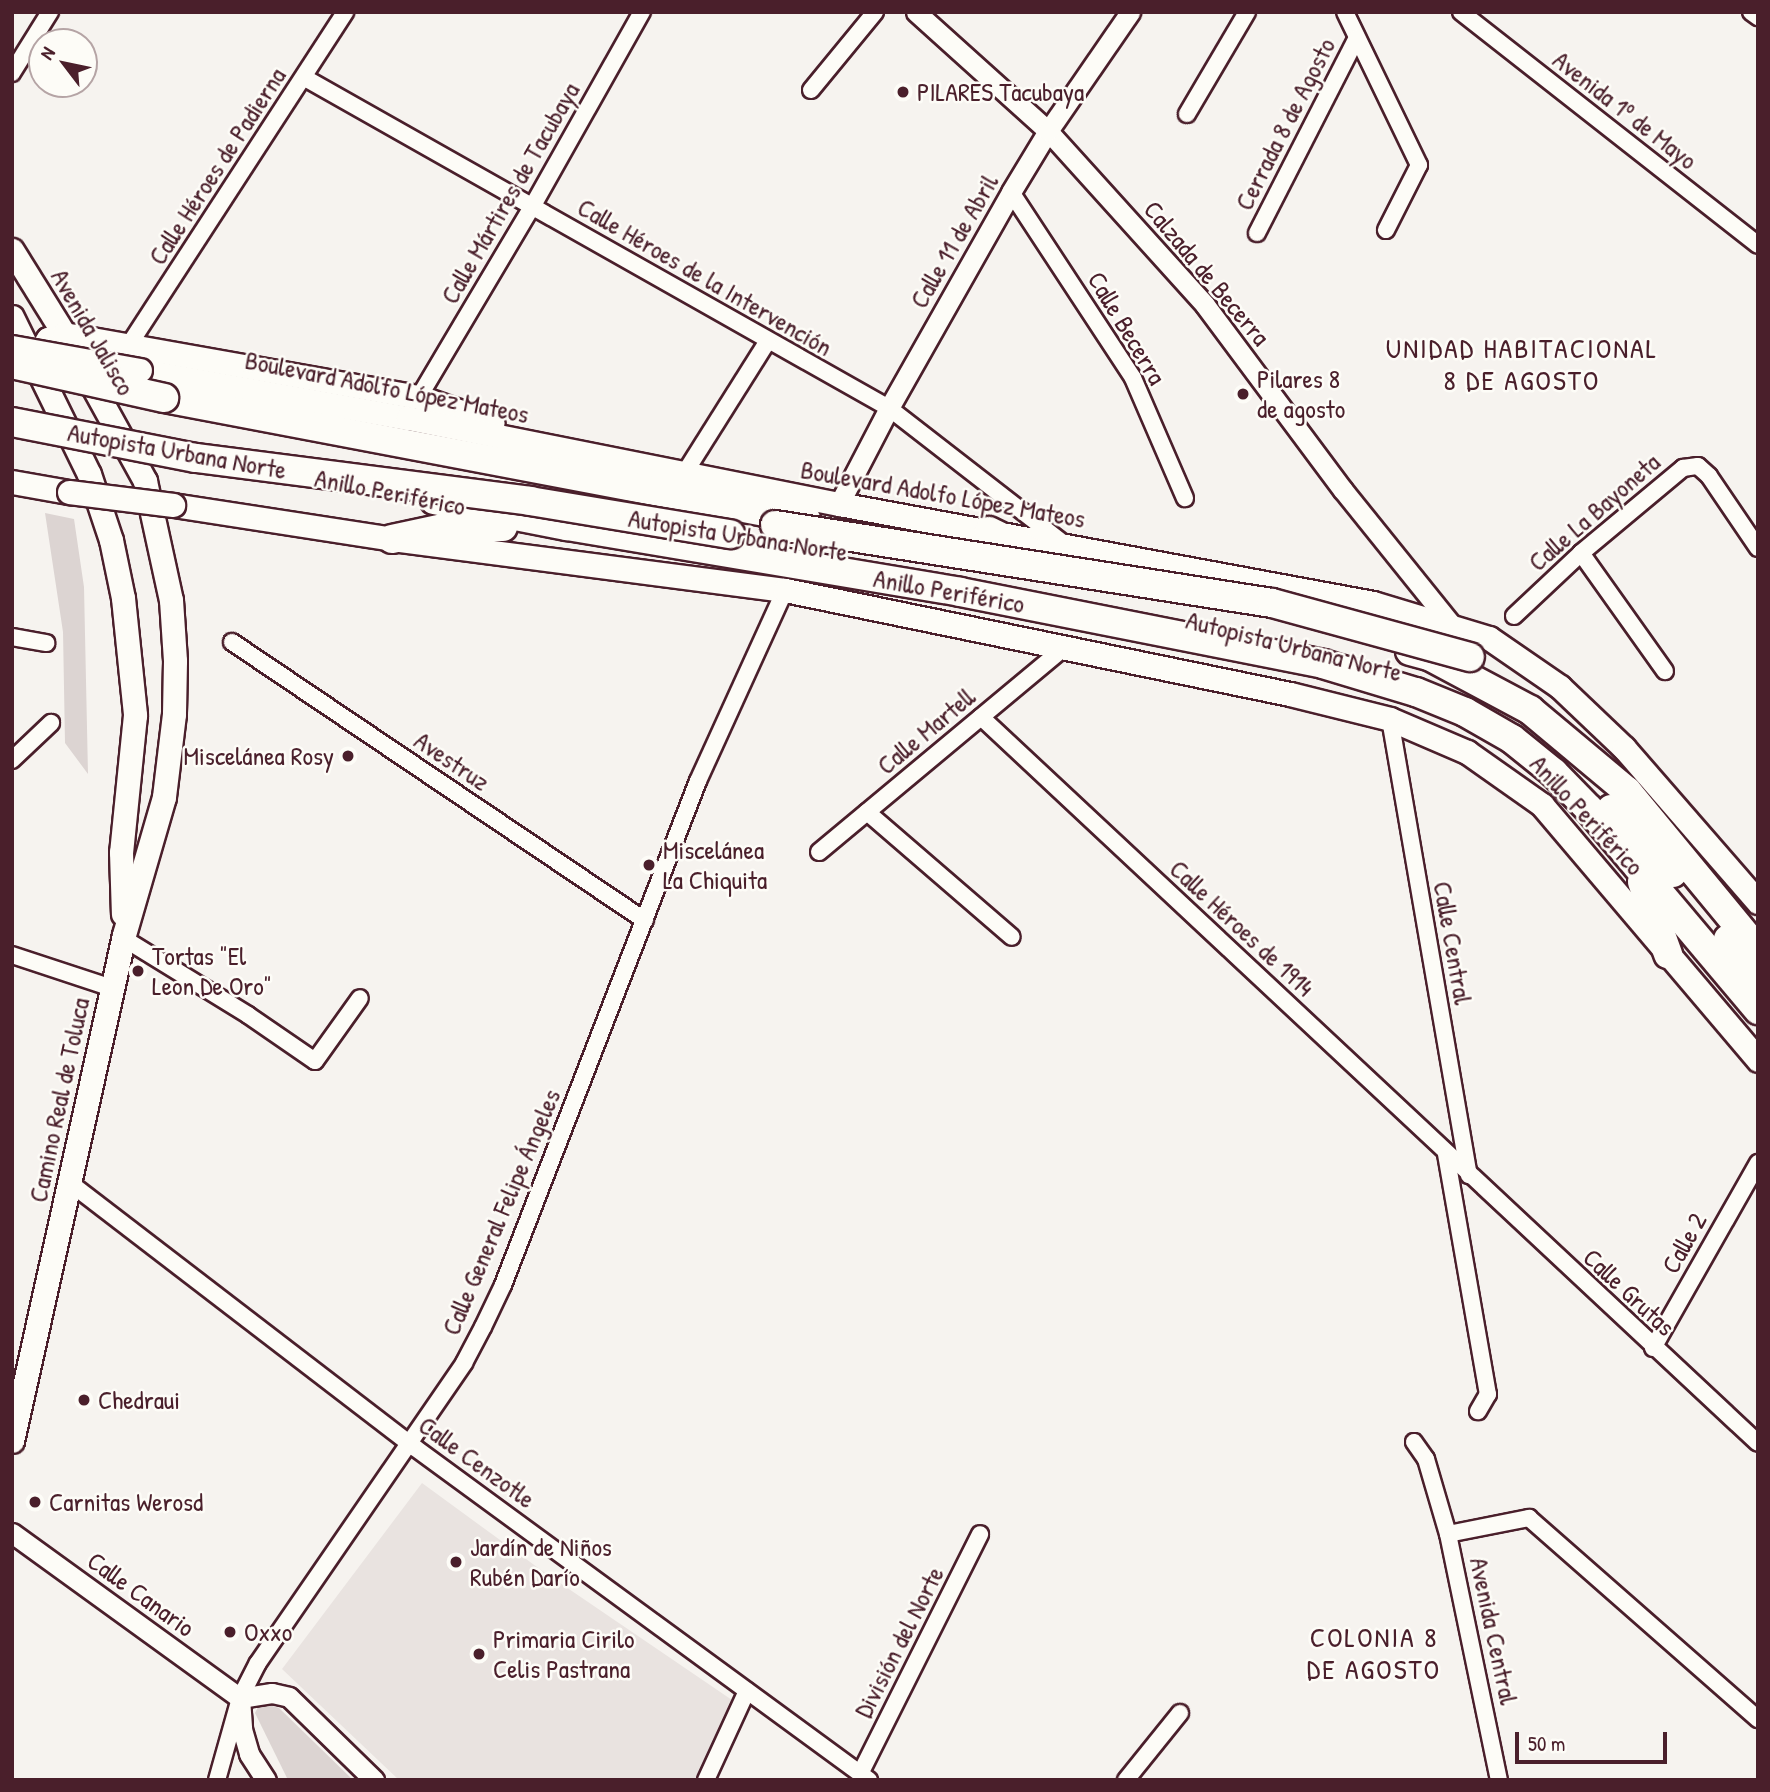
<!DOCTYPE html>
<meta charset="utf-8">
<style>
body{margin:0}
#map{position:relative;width:1770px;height:1792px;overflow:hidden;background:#f6f3ef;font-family:"Patrick Hand",sans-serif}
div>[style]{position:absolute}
.built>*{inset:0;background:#e9e3e0}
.green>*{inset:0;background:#dcd4d2}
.roads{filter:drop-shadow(2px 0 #4a1f2b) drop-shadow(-2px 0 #4a1f2b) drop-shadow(0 2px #4a1f2b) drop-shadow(0 -2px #4a1f2b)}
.minor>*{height:16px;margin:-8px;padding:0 8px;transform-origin:8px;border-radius:8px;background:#fdfcf7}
.tertiary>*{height:19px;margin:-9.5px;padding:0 9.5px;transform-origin:9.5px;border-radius:9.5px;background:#fdfcf7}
.secondary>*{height:23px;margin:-11.5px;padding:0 11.5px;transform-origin:11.5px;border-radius:11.5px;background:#fdfcf7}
.motorway>*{height:28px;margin:-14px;padding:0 14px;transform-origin:14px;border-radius:14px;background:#fdfcf7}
.bridges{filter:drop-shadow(2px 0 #4a1f2b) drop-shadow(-2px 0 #4a1f2b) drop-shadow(0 2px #4a1f2b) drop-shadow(0 -2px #4a1f2b)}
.secondary-bridge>*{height:23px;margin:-11.5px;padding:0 11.5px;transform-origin:11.5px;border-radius:11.5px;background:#fdfcf7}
.motorway-bridge>*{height:28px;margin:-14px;padding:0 14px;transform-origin:14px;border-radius:14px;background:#fdfcf7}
.dots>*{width:19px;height:19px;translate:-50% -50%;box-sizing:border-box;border:4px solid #fdfcf7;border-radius:50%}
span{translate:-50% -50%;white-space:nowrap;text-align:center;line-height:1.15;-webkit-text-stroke:5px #fdfcf7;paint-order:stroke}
.poi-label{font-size:26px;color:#4a1f2b}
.left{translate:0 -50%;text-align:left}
.right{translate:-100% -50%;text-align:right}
.street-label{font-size:26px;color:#4a1f2b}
.neighbourhood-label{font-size:28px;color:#4a1f2b;letter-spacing:2px}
.frame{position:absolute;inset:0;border:14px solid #4a1f2b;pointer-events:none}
.north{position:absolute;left:28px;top:28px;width:70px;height:70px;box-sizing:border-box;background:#fdfcf7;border:2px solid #b5a4a5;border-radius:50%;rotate:302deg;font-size:19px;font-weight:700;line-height:28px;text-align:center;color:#4a1f2b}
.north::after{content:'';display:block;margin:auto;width:24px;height:32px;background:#4a1f2b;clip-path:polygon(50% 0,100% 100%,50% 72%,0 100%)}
.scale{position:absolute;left:1515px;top:1732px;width:152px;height:32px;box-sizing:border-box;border:4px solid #4a1f2b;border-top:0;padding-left:9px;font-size:21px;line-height:24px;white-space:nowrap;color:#4a1f2b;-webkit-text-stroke:5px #fdfcf7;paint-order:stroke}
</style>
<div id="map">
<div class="built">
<div style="clip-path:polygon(422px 1483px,541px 1570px,732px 1700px,695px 1780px,399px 1780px,282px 1669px)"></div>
</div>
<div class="green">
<div style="clip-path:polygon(45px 513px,74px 519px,84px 587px,88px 774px,65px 743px,63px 632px)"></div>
<div style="clip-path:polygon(269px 1705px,279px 1708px,353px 1780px,288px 1780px,255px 1713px,258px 1707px)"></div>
</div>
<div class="roads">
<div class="minor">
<div style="left:1345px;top:12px;width:170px;rotate:64.2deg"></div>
<div style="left:1419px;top:165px;width:73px;rotate:116.9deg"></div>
<div style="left:1461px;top:12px;width:377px;rotate:38.1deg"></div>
<div style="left:1751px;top:12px;width:9px;rotate:36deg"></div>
<div style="left:12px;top:73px;width:72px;rotate:-58.1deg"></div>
<div style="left:305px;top:78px;width:671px;rotate:29.47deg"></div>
<div style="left:889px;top:408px;width:219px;rotate:37.8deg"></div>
<div style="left:811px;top:90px;width:101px;rotate:-50.6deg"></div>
<div style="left:1187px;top:114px;width:118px;rotate:-59.5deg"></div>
<div style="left:1011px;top:192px;width:222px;rotate:56.7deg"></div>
<div style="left:1133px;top:378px;width:131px;rotate:66.6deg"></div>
<div style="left:1257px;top:233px;width:219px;rotate:-62.9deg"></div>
<div style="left:129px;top:345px;width:397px;rotate:-57deg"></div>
<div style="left:419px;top:397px;width:221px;rotate:-59.3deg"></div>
<div style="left:532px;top:207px;width:224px;rotate:-60.6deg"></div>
<div style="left:684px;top:474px;width:156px;rotate:-57.8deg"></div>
<div style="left:1581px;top:553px;width:145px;rotate:54.6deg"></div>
<div style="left:1514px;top:616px;width:92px;rotate:-43.2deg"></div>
<div style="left:1581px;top:553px;width:133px;rotate:-39.8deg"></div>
<div style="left:1683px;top:468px;width:15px;rotate:-8deg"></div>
<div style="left:1698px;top:466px;width:15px;rotate:42deg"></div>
<div style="left:1709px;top:476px;width:87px;rotate:55.8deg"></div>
<div style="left:12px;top:637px;width:35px;rotate:10deg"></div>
<div style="left:232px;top:642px;width:498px;rotate:34deg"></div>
<div style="left:981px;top:717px;width:1063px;rotate:43.06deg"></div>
<div style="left:1390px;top:719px;width:463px;rotate:80.2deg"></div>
<div style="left:12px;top:760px;width:54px;rotate:-43.5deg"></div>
<div style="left:867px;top:812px;width:191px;rotate:40.8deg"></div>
<div style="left:819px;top:852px;width:320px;rotate:-39.8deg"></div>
<div style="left:123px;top:938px;width:147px;rotate:31.6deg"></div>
<div style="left:248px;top:1015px;width:81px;rotate:34.5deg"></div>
<div style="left:315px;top:1061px;width:77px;rotate:-54.5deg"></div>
<div style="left:12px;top:955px;width:105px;rotate:18.3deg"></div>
<div style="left:1446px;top:1154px;width:244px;rotate:80.1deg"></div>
<div style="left:1488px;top:1394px;width:20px;rotate:120deg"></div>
<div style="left:70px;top:1183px;width:434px;rotate:37.5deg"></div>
<div style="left:414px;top:1447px;width:564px;rotate:36.2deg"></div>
<div style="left:1653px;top:1348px;width:213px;rotate:-60.4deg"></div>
<div style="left:1414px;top:1442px;width:21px;rotate:55deg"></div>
<div style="left:1426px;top:1459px;width:78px;rotate:73.7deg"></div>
<div style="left:1448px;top:1534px;width:251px;rotate:78.3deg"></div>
<div style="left:1448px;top:1534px;width:83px;rotate:-11.2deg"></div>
<div style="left:1529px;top:1518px;width:305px;rotate:41.3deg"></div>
<div style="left:861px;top:1772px;width:266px;rotate:-63.4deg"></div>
<div style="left:217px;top:1780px;width:85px;rotate:-74.3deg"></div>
<div style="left:240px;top:1698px;width:39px;rotate:-63deg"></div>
<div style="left:258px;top:1663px;width:364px;rotate:-55.5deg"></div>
<div style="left:464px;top:1363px;width:41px;rotate:-62.2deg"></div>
<div style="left:483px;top:1327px;width:47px;rotate:-64.5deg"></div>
<div style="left:503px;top:1285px;width:540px;rotate:-68.85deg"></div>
<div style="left:698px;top:781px;width:210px;rotate:-65.5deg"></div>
<div style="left:706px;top:1780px;width:98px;rotate:-65.3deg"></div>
<div style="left:1126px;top:1780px;width:86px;rotate:-51.1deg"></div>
</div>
<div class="tertiary">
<div style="left:916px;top:12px;width:178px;rotate:42deg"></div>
<div style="left:1048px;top:131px;width:234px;rotate:47.9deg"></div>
<div style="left:1205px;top:305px;width:231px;rotate:53.3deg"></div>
<div style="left:1343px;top:490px;width:176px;rotate:51.2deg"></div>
<div style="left:839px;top:504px;width:108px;rotate:-62.5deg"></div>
<div style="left:889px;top:408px;width:248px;rotate:-60.5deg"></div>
<div style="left:1011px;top:192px;width:71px;rotate:-58.8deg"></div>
<div style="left:1048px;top:131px;width:145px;rotate:-55.4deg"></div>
<div style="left:12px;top:1533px;width:281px;rotate:35.9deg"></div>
<div style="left:240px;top:1698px;width:32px;rotate:-9deg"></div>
<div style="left:272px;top:1693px;width:17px;rotate:13deg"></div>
<div style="left:289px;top:1697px;width:119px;rotate:44.3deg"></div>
<div style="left:240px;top:1698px;width:31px;rotate:86deg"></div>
<div style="left:242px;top:1729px;width:26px;rotate:74deg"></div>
<div style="left:249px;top:1754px;width:31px;rotate:57deg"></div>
</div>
<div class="secondary">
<div style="left:12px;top:250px;width:99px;rotate:58.2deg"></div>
<div style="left:64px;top:334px;width:168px;rotate:61.1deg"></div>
<div style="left:145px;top:481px;width:122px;rotate:77.7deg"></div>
<div style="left:171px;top:600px;width:61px;rotate:86.2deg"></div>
<div style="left:175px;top:661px;width:53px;rotate:91.1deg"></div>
<div style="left:174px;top:714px;width:84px;rotate:96.9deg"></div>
<div style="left:164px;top:797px;width:144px;rotate:106.2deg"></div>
<div style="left:124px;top:935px;width:518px;rotate:102.48deg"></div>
<div style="left:12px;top:317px;width:175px;rotate:63.9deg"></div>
<div style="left:89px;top:474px;width:70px;rotate:71.6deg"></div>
<div style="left:111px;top:540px;width:59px;rotate:78.3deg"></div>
<div style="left:123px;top:598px;width:118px;rotate:84.1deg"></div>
<div style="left:135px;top:715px;width:138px;rotate:95.8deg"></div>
<div style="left:121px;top:852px;width:62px;rotate:88.2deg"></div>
<div style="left:34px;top:361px;width:26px;rotate:-58deg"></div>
<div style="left:48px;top:339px;width:17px;rotate:-17deg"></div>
<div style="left:64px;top:334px;width:361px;rotate:10.1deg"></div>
<div style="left:419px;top:397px;width:78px;rotate:19.4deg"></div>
<div style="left:140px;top:370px;width:272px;rotate:10.2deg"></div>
<div style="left:408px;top:418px;width:439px;rotate:11.3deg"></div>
<div style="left:839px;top:504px;width:543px;rotate:10.5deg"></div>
<div style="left:1373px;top:603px;width:121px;rotate:16.8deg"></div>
<div style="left:1489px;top:638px;width:86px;rotate:34.6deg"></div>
<div style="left:1560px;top:687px;width:88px;rotate:43.6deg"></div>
<div style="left:1624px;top:748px;width:204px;rotate:49deg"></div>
<div style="left:12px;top:482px;width:58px;rotate:10deg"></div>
<div style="left:173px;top:505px;width:222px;rotate:8.8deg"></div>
<div style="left:392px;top:539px;width:396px;rotate:7.4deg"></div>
<div style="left:785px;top:590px;width:516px;rotate:11.64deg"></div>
<div style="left:1290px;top:694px;width:103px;rotate:14deg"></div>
<div style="left:1390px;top:719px;width:84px;rotate:23.2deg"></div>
<div style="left:1467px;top:752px;width:92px;rotate:35.2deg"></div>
<div style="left:1542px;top:805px;width:334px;rotate:49.7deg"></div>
</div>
<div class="motorway">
<div style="left:164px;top:398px;width:654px;rotate:10.74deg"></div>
<div style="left:434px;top:500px;width:136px;rotate:11.1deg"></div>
<div style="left:567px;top:526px;width:399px;rotate:9.5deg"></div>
<div style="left:960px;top:592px;width:370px;rotate:11.2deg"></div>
<div style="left:1323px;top:664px;width:97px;rotate:16.8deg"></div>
<div style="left:1416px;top:692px;width:53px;rotate:22.2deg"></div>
<div style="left:1465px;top:712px;width:54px;rotate:29.9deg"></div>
<div style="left:1512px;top:739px;width:54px;rotate:39deg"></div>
<div style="left:1554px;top:773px;width:50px;rotate:45.8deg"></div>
<div style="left:1589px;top:809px;width:263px;rotate:49.9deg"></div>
<div style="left:989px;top:531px;width:77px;rotate:26.2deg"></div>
<div style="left:392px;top:539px;width:56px;rotate:-12.3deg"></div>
<div style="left:447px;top:527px;width:56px"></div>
<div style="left:1410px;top:651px;width:20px;rotate:15deg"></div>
<div style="left:1429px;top:656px;width:115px;rotate:28.1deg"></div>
<div style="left:1530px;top:710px;width:126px;rotate:39.9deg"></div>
<div style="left:1627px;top:791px;width:206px;rotate:50.5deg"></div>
<div style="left:1611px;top:809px;width:89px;rotate:45.9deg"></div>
<div style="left:1642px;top:882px;width:77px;rotate:70.1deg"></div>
<div style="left:1728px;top:939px;width:47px;rotate:50.2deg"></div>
</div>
</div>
<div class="bridges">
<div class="secondary-bridge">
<div style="left:12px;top:347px;width:130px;rotate:10.2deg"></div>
<div style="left:69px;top:492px;width:105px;rotate:7.1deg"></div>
</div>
<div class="motorway-bridge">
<div style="left:12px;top:364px;width:156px;rotate:12.6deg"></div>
<div style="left:12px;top:422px;width:187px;rotate:11.1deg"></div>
<div style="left:196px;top:458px;width:337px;rotate:7.3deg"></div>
<div style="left:530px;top:501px;width:203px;rotate:9.4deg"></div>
<div style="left:775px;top:525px;width:503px;rotate:8.92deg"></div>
<div style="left:1272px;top:603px;width:205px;rotate:15.3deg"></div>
</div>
</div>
<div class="dots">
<div style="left:903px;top:92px;background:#4a1f2b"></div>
<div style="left:1243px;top:394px;background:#4a1f2b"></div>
<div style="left:348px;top:756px;background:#4a1f2b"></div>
<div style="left:649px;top:865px;background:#4a1f2b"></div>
<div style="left:138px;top:971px;background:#4a1f2b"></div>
<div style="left:84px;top:1400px;background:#4a1f2b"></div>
<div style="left:35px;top:1502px;background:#4a1f2b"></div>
<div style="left:456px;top:1562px;background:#4a1f2b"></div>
<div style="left:230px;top:1632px;background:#4a1f2b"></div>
<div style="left:479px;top:1654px;background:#4a1f2b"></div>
</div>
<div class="poi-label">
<span class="left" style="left:917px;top:92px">PILARES Tacubaya</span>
<span class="left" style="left:1257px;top:394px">Pilares 8<br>de agosto</span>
<span class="right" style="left:334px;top:756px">Miscelánea Rosy</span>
<span class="left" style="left:663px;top:865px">Miscelánea<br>La Chiquita</span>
<span class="left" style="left:152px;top:971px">Tortas "El<br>Leon De Oro"</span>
<span class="left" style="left:98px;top:1400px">Chedraui</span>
<span class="left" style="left:49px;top:1502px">Carnitas Werosd</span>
<span class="left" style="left:470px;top:1562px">Jardín de Niños<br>Rubén Darío</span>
<span class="left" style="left:244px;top:1632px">Oxxo</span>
<span class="left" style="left:493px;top:1654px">Primaria Cirilo<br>Celis Pastrana</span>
</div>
<div class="street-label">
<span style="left:1625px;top:110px;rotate:38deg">Avenida 1º de Mayo</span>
<span style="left:1285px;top:124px;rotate:-63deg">Cerrada 8 de Agosto</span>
<span style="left:217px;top:166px;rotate:-57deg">Calle Héroes de Padierna</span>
<span style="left:510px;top:193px;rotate:-60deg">Calle Mártires de Tacubaya</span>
<span style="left:954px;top:241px;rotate:-60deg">Calle 11 de Abril</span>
<span style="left:1207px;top:273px;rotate:50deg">Calzada de Becerra</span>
<span style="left:705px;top:277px;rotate:30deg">Calle Héroes de la Intervención</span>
<span style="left:1127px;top:328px;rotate:59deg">Calle Becerra</span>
<span style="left:93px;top:332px;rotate:60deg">Avenida Jalisco</span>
<span style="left:387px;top:387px;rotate:11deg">Boulevard Adolfo López Mateos</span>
<span style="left:177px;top:451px;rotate:10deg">Autopista Urbana Norte</span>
<span style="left:390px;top:492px;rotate:11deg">Anillo Periférico</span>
<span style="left:943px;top:494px;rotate:10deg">Boulevard Adolfo López Mateos</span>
<span style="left:1594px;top:512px;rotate:-41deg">Calle La Bayoneta</span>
<span style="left:738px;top:535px;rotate:9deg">Autopista Urbana Norte</span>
<span style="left:949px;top:591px;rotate:10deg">Anillo Periférico</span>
<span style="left:1294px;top:646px;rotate:14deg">Autopista Urbana Norte</span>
<span style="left:926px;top:731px;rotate:-40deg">Calle Martell</span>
<span style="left:452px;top:761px;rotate:34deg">Avestruz</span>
<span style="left:1587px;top:815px;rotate:47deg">Anillo Periférico</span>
<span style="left:1242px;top:928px;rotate:43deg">Calle Héroes de 1914</span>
<span style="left:1453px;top:943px;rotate:80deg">Calle Central</span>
<span style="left:59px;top:1100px;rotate:-78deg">Camino Real de Toluca</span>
<span style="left:501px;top:1212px;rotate:-67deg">Calle General Felipe Ángeles</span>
<span style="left:1684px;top:1243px;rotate:-61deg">Calle 2</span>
<span style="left:1629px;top:1292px;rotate:43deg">Calle Grutas</span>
<span style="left:477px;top:1462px;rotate:36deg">Calle Cenzotle</span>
<span style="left:141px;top:1594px;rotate:36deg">Calle Canario</span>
<span style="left:1494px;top:1631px;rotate:78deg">Avenida Central</span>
<span style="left:899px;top:1642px;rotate:-63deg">División del Norte</span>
</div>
<div class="neighbourhood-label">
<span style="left:1522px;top:364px">UNIDAD HABITACIONAL<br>8 DE AGOSTO</span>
<span style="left:1374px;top:1653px">COLONIA 8<br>DE AGOSTO</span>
</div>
<div class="frame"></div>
<div class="north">N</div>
<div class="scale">50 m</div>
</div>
